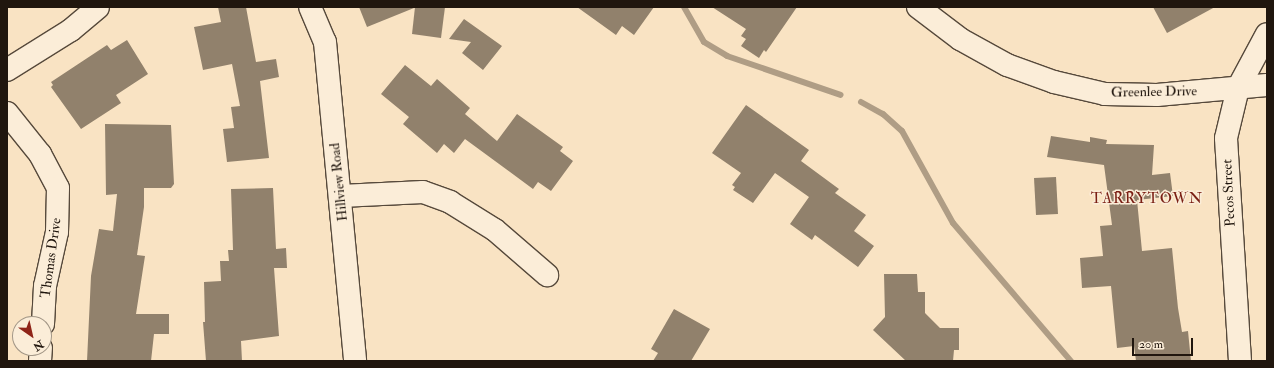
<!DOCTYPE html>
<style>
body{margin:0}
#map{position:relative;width:1274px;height:368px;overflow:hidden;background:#f9e3c3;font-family:"IM FELL Double Pica",serif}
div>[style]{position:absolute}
.stream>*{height:6px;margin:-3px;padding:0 3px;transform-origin:3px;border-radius:3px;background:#af9d85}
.building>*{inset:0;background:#91816c}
.roads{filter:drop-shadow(1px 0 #56493b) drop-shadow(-1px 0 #56493b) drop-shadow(0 1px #56493b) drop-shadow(0 -1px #56493b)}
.minor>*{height:22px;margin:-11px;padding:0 11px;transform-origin:11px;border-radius:11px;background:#fbedd8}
span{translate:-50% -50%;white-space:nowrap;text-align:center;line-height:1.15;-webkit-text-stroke:3px #fbedd8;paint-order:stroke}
.street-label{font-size:14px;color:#20160e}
.neighbourhood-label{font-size:15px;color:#7a1f14;letter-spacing:1px}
.frame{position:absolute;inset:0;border:8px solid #20160e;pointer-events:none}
.north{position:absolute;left:12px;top:316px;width:40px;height:40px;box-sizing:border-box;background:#fbedd8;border:1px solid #a39787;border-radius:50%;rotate:146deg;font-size:11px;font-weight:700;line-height:16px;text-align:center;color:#20160e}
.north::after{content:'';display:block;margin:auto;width:14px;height:18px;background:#8f2418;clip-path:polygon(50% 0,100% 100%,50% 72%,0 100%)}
.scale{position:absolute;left:1132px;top:338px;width:61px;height:18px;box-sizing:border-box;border:2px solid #20160e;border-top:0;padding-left:5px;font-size:12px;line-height:14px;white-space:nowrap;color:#20160e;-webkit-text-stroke:3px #fbedd8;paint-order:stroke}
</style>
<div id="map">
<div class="stream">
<div style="left:684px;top:7px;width:40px;rotate:60.3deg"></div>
<div style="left:704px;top:42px;width:27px;rotate:31deg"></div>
<div style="left:727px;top:56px;width:120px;rotate:18.9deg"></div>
<div style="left:861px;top:102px;width:25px;rotate:29deg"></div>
<div style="left:883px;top:114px;width:25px;rotate:42deg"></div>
<div style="left:902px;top:131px;width:105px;rotate:61deg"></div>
<div style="left:953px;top:223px;width:182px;rotate:49.5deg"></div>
</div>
<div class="building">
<div style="clip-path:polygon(218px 7px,246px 7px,256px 62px,276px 59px,279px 77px,260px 81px,269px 158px,227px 162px,223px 129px,234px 128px,231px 107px,240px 106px,232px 64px,203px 70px,194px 27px,221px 22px)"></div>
<div style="clip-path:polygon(359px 7px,414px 7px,414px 8px,367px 27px)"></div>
<div style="clip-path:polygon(415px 7px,445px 7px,441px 38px,412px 34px)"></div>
<div style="clip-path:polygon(577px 7px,654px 7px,634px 35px,622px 26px,616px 35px)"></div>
<div style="clip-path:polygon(712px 7px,797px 7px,766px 52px,764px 50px,759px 58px,741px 46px,746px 39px,741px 36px,746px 29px)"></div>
<div style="clip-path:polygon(1153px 7px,1215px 7px,1167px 33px)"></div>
<div style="clip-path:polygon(464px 19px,502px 46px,483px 70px,462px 53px,471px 42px,449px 39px)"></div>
<div style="clip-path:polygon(127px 40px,148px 74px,116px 95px,121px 103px,81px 129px,51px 87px,53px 85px,51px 82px,107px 45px,111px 50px)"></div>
<div style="clip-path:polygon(405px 65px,431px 86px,437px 79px,470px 108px,465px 114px,497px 141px,517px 114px,563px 147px,560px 151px,573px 161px,551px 191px,538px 182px,533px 189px,465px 139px,454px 153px,444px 144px,437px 153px,403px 124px,409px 117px,381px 94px)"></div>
<div style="clip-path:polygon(746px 105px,809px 150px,801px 161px,839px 189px,835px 193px,866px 215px,854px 231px,874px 246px,858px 267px,815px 235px,812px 240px,790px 224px,809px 197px,775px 173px,753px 203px,733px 190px,735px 187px,732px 185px,741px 173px,712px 153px)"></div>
<div style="clip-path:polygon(105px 124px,171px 125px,174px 184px,171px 188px,144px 188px,144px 207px,137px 255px,145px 256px,136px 314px,169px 314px,169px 334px,154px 334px,151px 361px,87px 361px,91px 276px,99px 229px,113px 231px,117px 194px,106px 195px)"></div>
<div style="clip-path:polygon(1051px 136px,1090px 142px,1090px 137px,1107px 140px,1106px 144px,1154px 145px,1152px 175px,1170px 173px,1173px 196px,1137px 200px,1142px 251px,1172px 248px,1178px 308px,1182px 332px,1188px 331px,1191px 361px,1136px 361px,1134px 346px,1117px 348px,1111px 286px,1082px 288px,1080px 258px,1103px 256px,1100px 226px,1112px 225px,1104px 165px,1047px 157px)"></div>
<div style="clip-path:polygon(1056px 177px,1058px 214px,1036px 215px,1034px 178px)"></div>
<div style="clip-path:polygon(273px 188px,276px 249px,286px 248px,287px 268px,274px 268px,279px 336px,241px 341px,242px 361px,206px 361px,203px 322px,205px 322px,204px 282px,221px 281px,220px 261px,229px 261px,228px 250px,233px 250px,231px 189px)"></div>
<div style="clip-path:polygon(884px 274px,917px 274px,918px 292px,925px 292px,925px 313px,940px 328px,959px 328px,959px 350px,954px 350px,953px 361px,906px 361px,873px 330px,885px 317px)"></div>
<div style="clip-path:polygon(674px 309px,710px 329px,691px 361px,653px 361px,658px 353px,651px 349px)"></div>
</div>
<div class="roads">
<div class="minor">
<div style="left:310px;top:7px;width:38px;rotate:67deg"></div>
<div style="left:325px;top:42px;width:320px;rotate:84.6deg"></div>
<div style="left:918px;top:7px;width:53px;rotate:37.3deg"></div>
<div style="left:960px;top:39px;width:54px;rotate:29deg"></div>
<div style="left:1007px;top:65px;width:50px;rotate:19.9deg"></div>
<div style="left:1054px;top:82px;width:52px;rotate:13.2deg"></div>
<div style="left:1105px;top:94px;width:52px;rotate:1.1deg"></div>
<div style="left:1157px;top:95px;width:110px;rotate:-5.2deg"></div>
<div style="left:7px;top:70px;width:75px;rotate:-32deg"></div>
<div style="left:71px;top:30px;width:35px;rotate:-40deg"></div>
<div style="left:7px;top:113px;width:53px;rotate:51.2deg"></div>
<div style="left:40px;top:154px;width:38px;rotate:62deg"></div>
<div style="left:58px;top:188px;width:44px;rotate:91.3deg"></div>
<div style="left:57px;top:232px;width:55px;rotate:102.5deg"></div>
<div style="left:45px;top:286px;width:38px;rotate:93deg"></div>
<div style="left:341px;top:196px;width:82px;rotate:-2.8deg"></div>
<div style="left:423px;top:192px;width:29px;rotate:20deg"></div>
<div style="left:450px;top:202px;width:53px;rotate:31.9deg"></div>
<div style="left:495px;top:230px;width:69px;rotate:40.9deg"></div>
<div style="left:40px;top:361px;width:13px;rotate:-86deg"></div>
<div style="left:1240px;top:361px;width:223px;rotate:-93.6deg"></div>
<div style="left:1226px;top:138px;width:51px;rotate:-76.5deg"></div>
<div style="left:1238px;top:88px;width:61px;rotate:-61.8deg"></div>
</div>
</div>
<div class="street-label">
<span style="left:1154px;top:92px;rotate:-1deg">Greenlee Drive</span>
<span style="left:339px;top:182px;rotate:-96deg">Hillview Road</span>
<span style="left:1229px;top:193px;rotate:-93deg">Pecos Street</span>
<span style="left:51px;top:258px;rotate:-82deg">Thomas Drive</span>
</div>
<div class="neighbourhood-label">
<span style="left:1147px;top:199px">TARRYTOWN</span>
</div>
<div class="frame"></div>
<div class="north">N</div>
<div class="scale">20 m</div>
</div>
